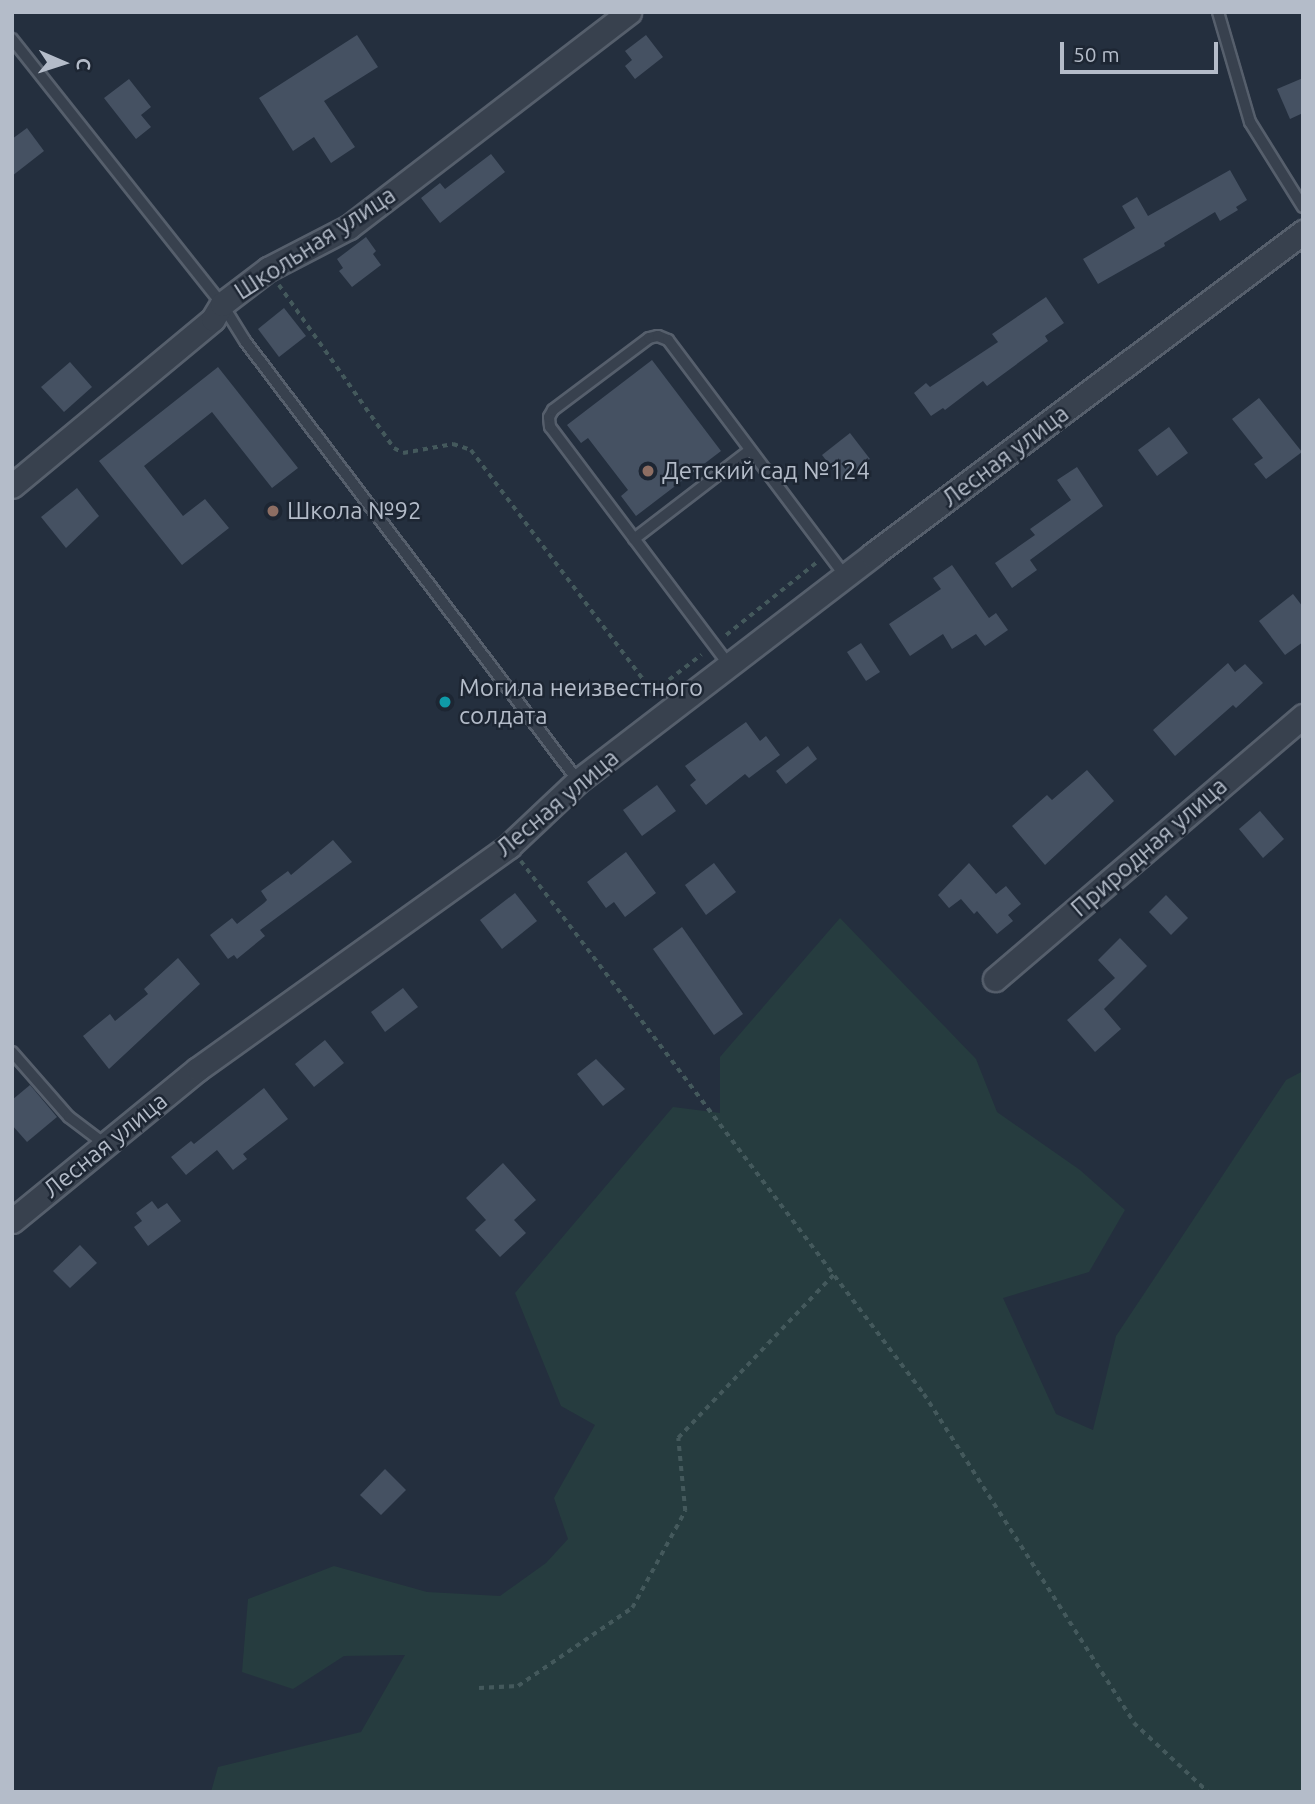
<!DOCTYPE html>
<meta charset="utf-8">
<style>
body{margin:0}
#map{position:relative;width:1315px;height:1804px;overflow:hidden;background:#242f3e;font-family:Ubuntu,sans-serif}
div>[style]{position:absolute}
.green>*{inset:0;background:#263c3f}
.building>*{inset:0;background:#455162}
.path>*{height:3.5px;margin-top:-1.75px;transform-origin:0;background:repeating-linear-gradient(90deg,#44595c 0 5px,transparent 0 10px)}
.roads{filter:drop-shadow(2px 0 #565f6c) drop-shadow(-2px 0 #565f6c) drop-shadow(0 2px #565f6c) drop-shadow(0 -2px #565f6c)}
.service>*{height:10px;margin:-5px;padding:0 5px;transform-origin:5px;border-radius:5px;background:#38414e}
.minor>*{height:23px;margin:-11.5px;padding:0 11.5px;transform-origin:11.5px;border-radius:11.5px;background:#38414e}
.dots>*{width:19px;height:19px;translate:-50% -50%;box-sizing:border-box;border:4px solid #1d2633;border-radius:50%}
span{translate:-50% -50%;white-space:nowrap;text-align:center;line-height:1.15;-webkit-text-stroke:5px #1d2633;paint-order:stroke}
.street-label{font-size:24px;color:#b4bcc9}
.poi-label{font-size:24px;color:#b4bcc9}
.left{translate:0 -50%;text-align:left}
.frame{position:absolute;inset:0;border:14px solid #b4bcc9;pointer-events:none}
.north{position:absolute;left:28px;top:28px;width:70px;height:70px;-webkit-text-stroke:5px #1d2633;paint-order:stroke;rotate:93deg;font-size:19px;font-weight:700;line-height:28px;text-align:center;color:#b4bcc9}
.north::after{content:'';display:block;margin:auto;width:24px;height:32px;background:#b4bcc9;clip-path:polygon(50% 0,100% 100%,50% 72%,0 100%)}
.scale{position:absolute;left:1060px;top:42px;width:158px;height:32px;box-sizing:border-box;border:4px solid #b4bcc9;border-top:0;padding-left:9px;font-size:21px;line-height:24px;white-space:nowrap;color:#b4bcc9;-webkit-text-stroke:5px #1d2633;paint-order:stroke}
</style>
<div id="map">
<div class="green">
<div style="clip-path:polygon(840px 918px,976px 1059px,997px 1112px,1080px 1170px,1125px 1210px,1089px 1272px,1003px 1298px,1056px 1414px,1093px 1430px,1116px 1336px,1286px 1080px,1303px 1071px,1303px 1792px,211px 1792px,218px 1767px,361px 1732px,405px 1655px,344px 1656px,293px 1689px,242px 1672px,248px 1599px,334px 1566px,427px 1592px,500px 1596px,546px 1563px,568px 1539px,554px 1498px,595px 1425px,561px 1406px,515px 1293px,673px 1107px,720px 1113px,720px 1057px)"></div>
</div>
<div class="building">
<div style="clip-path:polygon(357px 35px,378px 67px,324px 101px,355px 147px,331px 163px,314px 137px,293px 151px,259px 98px)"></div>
<div style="clip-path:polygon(646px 35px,663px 57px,635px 79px,625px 66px,632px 60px,625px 51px)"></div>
<div style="clip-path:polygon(1303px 78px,1303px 113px,1290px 119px,1277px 89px)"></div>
<div style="clip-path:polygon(129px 79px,151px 107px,141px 115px,151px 127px,136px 139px,104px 98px)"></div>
<div style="clip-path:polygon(27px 128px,44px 151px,12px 176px,12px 139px)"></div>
<div style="clip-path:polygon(491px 154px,505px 172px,440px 223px,421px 198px,440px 183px,445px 189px)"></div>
<div style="clip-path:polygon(1230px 170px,1247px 200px,1236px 207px,1238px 210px,1220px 221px,1215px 212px,1164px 243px,1165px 246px,1098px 284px,1083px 259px,1135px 228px,1122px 206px,1137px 197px,1148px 216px)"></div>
<div style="clip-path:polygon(366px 237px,376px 251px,373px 254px,381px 265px,352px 287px,339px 271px,343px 268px,337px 259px)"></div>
<div style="clip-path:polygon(1046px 297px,1064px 323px,1045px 336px,1048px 341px,987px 386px,983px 381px,945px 410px,943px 408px,931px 416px,914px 393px,926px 383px,930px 387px,998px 342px,992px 334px)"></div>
<div style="clip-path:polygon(284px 308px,306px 336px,279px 357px,258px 329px)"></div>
<div style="clip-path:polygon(652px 360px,721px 451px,636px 516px,621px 496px,628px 490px,588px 438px,581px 443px,567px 425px)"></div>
<div style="clip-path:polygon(70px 362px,92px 387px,64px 412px,41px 387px)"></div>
<div style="clip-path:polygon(218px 367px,298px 468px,272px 488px,212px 412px,144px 466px,183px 516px,205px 499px,229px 528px,182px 565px,99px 461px)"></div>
<div style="clip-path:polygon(1259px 398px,1302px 452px,1266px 479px,1254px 464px,1263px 458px,1232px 419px)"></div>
<div style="clip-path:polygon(1169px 427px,1188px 453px,1157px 476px,1138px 450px)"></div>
<div style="clip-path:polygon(850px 433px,870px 459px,842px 481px,822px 455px)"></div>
<div style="clip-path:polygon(1077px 467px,1103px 506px,1030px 560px,1037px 570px,1012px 588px,995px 563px,1035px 535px,1030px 529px,1071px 500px,1057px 480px)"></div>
<div style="clip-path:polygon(77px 488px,99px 516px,66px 548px,41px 517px)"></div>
<div style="clip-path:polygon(952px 565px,989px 618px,996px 613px,1008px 630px,985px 646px,976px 634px,952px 649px,943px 634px,910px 656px,889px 624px,941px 589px,933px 578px)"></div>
<div style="clip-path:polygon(1293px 594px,1303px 607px,1303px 642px,1285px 655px,1259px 621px)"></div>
<div style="clip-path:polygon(861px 643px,880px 672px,866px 681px,847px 652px)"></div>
<div style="clip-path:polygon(1228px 663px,1235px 672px,1245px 664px,1263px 683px,1236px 708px,1233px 705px,1175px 756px,1153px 730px)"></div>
<div style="clip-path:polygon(746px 722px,760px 741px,766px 736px,780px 755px,749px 778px,745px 774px,706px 805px,690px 785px,696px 780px,685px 766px)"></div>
<div style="clip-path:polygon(808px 746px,817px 759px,786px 784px,776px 771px)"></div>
<div style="clip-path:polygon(1087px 770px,1114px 801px,1045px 865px,1012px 826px,1047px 795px,1052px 800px)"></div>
<div style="clip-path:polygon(657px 785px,676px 811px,642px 836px,623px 810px)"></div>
<div style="clip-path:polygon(1260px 811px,1284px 839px,1263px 858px,1239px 829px)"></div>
<div style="clip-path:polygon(333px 840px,352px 862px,260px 930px,265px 936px,237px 959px,234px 955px,228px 959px,210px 935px,232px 918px,237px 924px,264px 903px,267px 900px,261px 891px,288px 871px,291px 875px)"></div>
<div style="clip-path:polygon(626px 852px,656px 893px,625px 917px,614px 902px,606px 908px,587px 882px)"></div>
<div style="clip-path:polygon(714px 863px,736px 892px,706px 915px,685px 885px)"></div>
<div style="clip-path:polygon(969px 863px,996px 894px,1006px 886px,1021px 904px,1008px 915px,1013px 921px,997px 934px,977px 911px,974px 914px,961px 899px,949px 908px,938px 895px)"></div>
<div style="clip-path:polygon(515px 893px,537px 921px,502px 949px,480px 920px)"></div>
<div style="clip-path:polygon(1166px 895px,1188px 918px,1171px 935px,1149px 912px)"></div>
<div style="clip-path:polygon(682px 927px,743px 1014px,714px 1035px,653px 949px)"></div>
<div style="clip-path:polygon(1120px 938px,1147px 966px,1104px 1009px,1121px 1029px,1095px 1052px,1067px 1020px,1115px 978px,1098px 960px)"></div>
<div style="clip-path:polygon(178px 958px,200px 984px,109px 1069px,83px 1036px,110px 1014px,115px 1021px,148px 994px,144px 989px)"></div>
<div style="clip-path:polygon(403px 988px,418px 1007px,385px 1032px,371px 1012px)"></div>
<div style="clip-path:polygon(325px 1040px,344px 1063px,314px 1087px,295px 1064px)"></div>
<div style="clip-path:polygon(596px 1059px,625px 1089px,603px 1106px,577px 1074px)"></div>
<div style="clip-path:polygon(30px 1085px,57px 1117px,27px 1142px,12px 1125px,12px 1100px)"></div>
<div style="clip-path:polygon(264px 1088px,288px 1119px,243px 1154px,247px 1159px,233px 1170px,217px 1150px,186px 1175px,171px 1157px,191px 1141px,194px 1144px)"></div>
<div style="clip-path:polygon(503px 1163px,536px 1200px,514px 1220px,526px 1233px,500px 1257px,475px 1230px,486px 1220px,466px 1198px)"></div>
<div style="clip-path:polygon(152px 1201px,158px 1209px,167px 1203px,181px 1221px,148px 1246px,134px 1227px,142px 1221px,136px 1213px)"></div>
<div style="clip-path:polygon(80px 1245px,97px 1263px,70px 1288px,53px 1271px)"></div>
<div style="clip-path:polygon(385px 1469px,406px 1490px,381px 1515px,360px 1495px)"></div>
</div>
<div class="path">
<div style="left:279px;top:285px;width:199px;rotate:54.8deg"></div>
<div style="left:394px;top:448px;width:10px;rotate:29deg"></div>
<div style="left:403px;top:453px;width:51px;rotate:-10.2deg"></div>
<div style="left:453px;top:444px;width:19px;rotate:18deg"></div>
<div style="left:471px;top:450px;width:303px;rotate:53.1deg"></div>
<div style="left:653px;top:692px;width:61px;rotate:-37.6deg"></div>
<div style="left:726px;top:635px;width:115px;rotate:-38.7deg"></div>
<div style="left:521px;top:861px;width:668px;rotate:52.91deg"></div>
<div style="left:924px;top:1394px;width:390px;rotate:57.4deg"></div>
<div style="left:1134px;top:1723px;width:101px;rotate:43deg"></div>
<div style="left:479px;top:1688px;width:39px;rotate:-3deg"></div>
<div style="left:518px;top:1686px;width:138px;rotate:-34.4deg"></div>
<div style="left:632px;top:1608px;width:111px;rotate:-61.3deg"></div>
<div style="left:685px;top:1511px;width:73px;rotate:-95.5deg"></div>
<div style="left:678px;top:1438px;width:226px;rotate:-46.4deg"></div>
</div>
<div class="roads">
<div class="service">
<div style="left:1218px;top:12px;width:115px;rotate:73.8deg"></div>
<div style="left:1250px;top:122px;width:100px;rotate:58.1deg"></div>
<div style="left:12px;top:39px;width:338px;rotate:51.6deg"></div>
<div style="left:222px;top:304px;width:44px;rotate:58.1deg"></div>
<div style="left:245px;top:341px;width:552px;rotate:52.88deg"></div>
<div style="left:634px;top:539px;width:146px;rotate:-37.5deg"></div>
<div style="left:729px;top:665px;width:298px;rotate:-126.9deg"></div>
<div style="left:550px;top:427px;width:10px;rotate:-96deg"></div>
<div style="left:549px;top:417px;width:8px;rotate:-60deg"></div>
<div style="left:553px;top:410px;width:120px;rotate:-36.9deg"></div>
<div style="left:649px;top:338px;width:9px;rotate:-13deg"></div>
<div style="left:658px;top:336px;width:11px;rotate:22deg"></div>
<div style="left:668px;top:340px;width:295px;rotate:53.1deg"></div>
<div style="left:12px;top:1052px;width:86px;rotate:48.8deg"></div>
<div style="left:69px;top:1117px;width:46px;rotate:37.1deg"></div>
</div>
<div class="minor">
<div style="left:12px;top:486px;width:261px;rotate:-39.7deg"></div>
<div style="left:213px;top:319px;width:17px;rotate:-59deg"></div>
<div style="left:222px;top:304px;width:58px;rotate:-37.3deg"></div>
<div style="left:268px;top:269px;width:91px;rotate:-27.4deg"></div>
<div style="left:349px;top:227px;width:353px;rotate:-37.5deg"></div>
<div style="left:995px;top:979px;width:405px;rotate:-40.5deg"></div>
<div style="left:12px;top:1221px;width:240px;rotate:-39.3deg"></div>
<div style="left:198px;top:1069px;width:383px;rotate:-35.6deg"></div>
<div style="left:509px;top:846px;width:95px;rotate:-43.3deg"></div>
<div style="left:578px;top:781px;width:371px;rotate:-37.5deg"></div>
<div style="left:872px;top:555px;width:539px;rotate:-36.85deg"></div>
</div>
</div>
<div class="dots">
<div style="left:648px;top:471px;background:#8d6e63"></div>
<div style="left:273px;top:511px;background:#8d6e63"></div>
<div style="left:445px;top:702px;background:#0f9aa8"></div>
</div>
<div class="street-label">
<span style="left:315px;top:243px;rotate:-33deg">Школьная улица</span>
<span style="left:1005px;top:456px;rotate:-37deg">Лесная улица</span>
<span style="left:557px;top:803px;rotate:-40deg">Лесная улица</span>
<span style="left:1149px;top:847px;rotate:-41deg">Природная улица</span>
<span style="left:105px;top:1145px;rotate:-39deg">Лесная улица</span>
</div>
<div class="poi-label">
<span class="left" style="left:662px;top:471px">Детский сад №124</span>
<span class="left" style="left:287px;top:511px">Школа №92</span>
<span class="left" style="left:459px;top:702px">Могила неизвестного<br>солдата</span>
</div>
<div class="frame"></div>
<div class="north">С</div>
<div class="scale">50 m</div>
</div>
